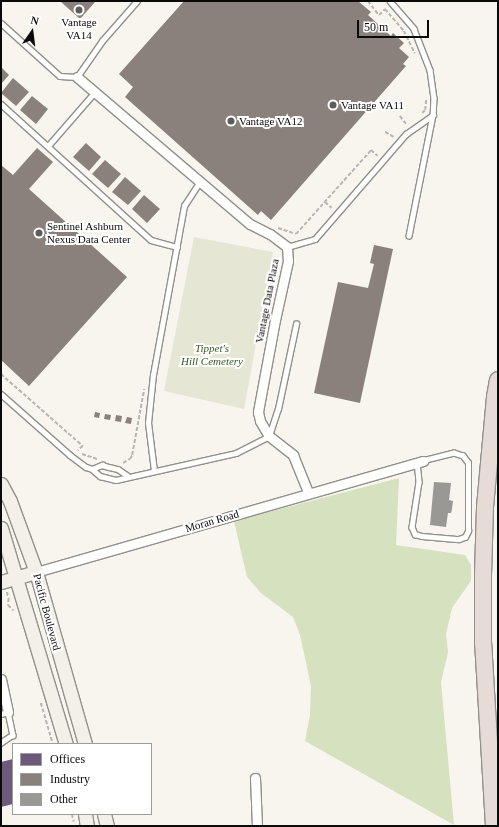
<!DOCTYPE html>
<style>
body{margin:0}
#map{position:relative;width:499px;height:827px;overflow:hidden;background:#f8f5ee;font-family:Georgia,serif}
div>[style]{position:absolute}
.forest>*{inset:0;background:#d6e1c0}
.cemetery>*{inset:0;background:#e5e6d4}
.offices>*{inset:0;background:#6d597a}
.industry>*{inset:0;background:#8a817c}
.building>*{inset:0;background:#9a9894}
.path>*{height:1.5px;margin-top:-0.75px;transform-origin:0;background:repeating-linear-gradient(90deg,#b7b6b5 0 4px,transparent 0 6px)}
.roads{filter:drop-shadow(1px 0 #91908d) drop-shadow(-1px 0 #91908d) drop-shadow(0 1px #91908d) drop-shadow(0 -1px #91908d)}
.lane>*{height:4.5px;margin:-2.25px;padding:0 2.25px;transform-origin:2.25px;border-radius:2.25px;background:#fefefc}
.street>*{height:9px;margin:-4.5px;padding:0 4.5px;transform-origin:4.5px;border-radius:4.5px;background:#fefefc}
.secondary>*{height:13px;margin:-6.5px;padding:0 6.5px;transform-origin:6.5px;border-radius:6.5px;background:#f3f0e9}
.highway>*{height:16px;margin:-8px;padding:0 8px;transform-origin:8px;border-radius:8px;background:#e6dbd5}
.dots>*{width:11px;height:11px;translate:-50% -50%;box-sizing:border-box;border:2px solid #fff;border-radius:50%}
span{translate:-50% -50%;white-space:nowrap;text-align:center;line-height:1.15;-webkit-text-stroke:4px #fff;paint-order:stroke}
.poi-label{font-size:11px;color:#0a0a0a}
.left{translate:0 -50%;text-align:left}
.street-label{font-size:11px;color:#0a0a0a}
.park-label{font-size:11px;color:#375824;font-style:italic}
.frame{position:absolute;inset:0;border:2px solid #0a0a0a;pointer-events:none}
.legend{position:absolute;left:12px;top:743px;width:140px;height:72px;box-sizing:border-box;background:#fff;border:1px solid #9d9d9d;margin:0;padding:5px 7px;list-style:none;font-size:12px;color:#0a0a0a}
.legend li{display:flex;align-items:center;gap:8px;height:20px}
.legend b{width:20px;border:1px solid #9d9d9d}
.north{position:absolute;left:12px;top:12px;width:40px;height:40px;-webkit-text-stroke:3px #fff;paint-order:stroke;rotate:14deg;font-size:11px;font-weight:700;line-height:16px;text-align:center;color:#0a0a0a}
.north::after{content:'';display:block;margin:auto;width:14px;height:18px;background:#0a0a0a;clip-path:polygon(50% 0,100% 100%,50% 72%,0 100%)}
.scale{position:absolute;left:357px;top:20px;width:72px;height:18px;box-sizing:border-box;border:2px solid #0a0a0a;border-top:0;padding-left:5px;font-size:12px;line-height:14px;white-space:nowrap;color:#0a0a0a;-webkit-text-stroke:3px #fff;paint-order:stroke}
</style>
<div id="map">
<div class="forest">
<div style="clip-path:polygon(399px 478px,396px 545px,465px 555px,471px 565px,471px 581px,452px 608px,446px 634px,448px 652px,441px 682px,454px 825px,305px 741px,310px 715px,311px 686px,300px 635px,293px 617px,261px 593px,247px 577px,234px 521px)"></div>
</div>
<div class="cemetery">
<div style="clip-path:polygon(194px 237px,273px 252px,244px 409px,164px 391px)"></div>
</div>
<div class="offices">
<div style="clip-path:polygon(13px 759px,13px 804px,1px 807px,1px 762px)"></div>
</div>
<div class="industry">
<div style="clip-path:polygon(60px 1px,96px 1px,80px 19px)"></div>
<div style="clip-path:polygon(184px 1px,358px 1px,371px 12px,368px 15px,391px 36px,393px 33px,404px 43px,399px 48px,409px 57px,403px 64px,406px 66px,271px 220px,261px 211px,258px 215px,125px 97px,133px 87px,119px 74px)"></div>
<div style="clip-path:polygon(1px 67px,9px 75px,1px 84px)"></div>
<div style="clip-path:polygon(13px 78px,29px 92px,16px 106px,1px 93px)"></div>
<div style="clip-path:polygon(32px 96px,48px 109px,36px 124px,20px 110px)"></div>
<div style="clip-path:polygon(86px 143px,101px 157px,89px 171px,73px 157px)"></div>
<div style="clip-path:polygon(37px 148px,53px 162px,29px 189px,127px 277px,29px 386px,1px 360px,1px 165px,13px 175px)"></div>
<div style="clip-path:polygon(105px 160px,121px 174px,108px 188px,92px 174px)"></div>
<div style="clip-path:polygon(125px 177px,141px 191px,128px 205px,112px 192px)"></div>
<div style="clip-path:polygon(144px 195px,160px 209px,147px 223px,132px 209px)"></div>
<div style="clip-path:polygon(374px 245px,393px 249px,360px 403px,314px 393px,338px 282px,368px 288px,374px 264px,370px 263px)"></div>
<div style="clip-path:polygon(95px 412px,100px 413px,99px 418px,94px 417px)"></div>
<div style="clip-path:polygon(105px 414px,111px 415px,110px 420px,104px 419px)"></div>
<div style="clip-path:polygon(116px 415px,122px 416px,121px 422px,115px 421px)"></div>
<div style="clip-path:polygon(127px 417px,132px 418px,131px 424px,125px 423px)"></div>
</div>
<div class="building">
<div style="clip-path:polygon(434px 482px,451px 483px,449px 500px,453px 501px,452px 509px,451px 513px,448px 513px,446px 527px,430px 525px)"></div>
</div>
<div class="path">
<div style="left:368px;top:1px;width:18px;rotate:52deg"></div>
<div style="left:379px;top:15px;width:8px;rotate:-45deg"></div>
<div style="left:385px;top:9px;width:29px;rotate:49deg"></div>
<div style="left:404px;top:31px;width:25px;rotate:64deg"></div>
<div style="left:422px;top:113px;width:4px;rotate:-45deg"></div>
<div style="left:425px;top:110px;width:12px;rotate:-85deg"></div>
<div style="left:400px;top:116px;width:11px;rotate:52deg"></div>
<div style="left:385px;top:132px;width:10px;rotate:29deg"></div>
<div style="left:325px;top:202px;width:9px;rotate:41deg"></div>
<div style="left:278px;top:228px;width:19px;rotate:18deg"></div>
<div style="left:296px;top:234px;width:113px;rotate:-48.2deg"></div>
<div style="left:371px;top:150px;width:9px;rotate:41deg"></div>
<div style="left:1px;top:374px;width:109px;rotate:41.3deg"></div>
<div style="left:83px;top:446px;width:7px;rotate:135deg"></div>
<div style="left:82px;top:454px;width:16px;rotate:18deg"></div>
<div style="left:123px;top:463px;width:8px;rotate:-30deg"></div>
<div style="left:130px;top:459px;width:4px;rotate:-63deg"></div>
<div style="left:132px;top:455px;width:67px;rotate:-79.7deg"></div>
<div style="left:7px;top:592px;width:6px;rotate:72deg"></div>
<div style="left:9px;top:598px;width:7px;rotate:98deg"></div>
<div style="left:8px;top:605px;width:8px;rotate:45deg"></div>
<div style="left:41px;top:703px;width:43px;rotate:73.7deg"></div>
<div style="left:72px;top:814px;width:8px;rotate:76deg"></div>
</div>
<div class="roads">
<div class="lane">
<div style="left:390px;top:1px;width:37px;rotate:49deg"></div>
<div style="left:414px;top:29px;width:44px;rotate:68.7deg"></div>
<div style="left:430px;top:70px;width:28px;rotate:82deg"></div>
<div style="left:434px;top:98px;width:17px;rotate:93deg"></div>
<div style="left:433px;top:115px;width:123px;rotate:101.2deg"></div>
<div style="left:1px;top:23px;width:79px;rotate:41.9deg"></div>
<div style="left:60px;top:76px;width:17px;rotate:3deg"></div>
<div style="left:77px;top:77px;width:44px;rotate:-55.2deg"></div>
<div style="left:102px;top:41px;width:53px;rotate:-48.8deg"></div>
<div style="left:1px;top:104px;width:202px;rotate:42.2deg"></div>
<div style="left:151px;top:240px;width:27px;rotate:15deg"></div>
<div style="left:48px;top:146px;width:72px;rotate:-49deg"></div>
<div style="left:287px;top:247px;width:29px;rotate:-16deg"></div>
<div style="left:315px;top:239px;width:139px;rotate:-49.1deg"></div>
<div style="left:406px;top:134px;width:33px;rotate:-35deg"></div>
<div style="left:1px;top:394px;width:92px;rotate:41.5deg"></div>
<div style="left:70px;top:455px;width:20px;rotate:37deg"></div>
<div style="left:86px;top:467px;width:6px;rotate:18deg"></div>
<div style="left:92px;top:469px;width:11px;rotate:41deg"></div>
<div style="left:100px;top:476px;width:16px;rotate:14deg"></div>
<div style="left:116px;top:480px;width:123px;rotate:-12.7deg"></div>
<div style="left:236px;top:453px;width:37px;rotate:-27deg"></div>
<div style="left:269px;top:436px;width:28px;rotate:-72deg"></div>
<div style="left:278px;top:409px;width:87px;rotate:-78deg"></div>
<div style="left:417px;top:462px;width:20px;rotate:84deg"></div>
<div style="left:419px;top:482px;width:46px;rotate:98.8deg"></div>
<div style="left:412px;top:527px;width:8px;rotate:67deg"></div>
<div style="left:415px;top:534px;width:7px;rotate:16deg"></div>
<div style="left:422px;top:536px;width:37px;rotate:5deg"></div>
<div style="left:459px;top:539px;width:6px;rotate:-18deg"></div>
<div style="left:465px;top:537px;width:7px;rotate:-63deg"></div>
<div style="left:468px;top:531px;width:68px;rotate:-90deg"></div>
<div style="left:468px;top:463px;width:9px;rotate:-126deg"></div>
<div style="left:463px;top:456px;width:9px;rotate:-162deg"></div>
<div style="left:454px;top:453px;width:32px;rotate:166deg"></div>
<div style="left:92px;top:469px;width:11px;rotate:-22deg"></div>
<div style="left:102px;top:465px;width:7px;rotate:16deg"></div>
<div style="left:109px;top:467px;width:9px;rotate:13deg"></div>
<div style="left:118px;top:469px;width:12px;rotate:35deg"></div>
<div style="left:154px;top:471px;width:48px;rotate:-97.1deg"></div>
<div style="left:148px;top:423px;width:48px;rotate:-84.1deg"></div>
<div style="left:153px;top:375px;width:172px;rotate:-79.6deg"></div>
<div style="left:184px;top:206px;width:27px;rotate:-57deg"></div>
<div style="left:1px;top:714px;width:7px;rotate:-16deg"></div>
<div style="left:8px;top:712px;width:24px;rotate:78deg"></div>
<div style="left:13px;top:735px;width:14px;rotate:146deg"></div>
</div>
<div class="street">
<div style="left:77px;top:77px;width:227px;rotate:40.4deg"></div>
<div style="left:250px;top:224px;width:22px;rotate:27deg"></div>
<div style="left:270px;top:234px;width:21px;rotate:37deg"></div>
<div style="left:287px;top:247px;width:14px;rotate:86deg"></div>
<div style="left:288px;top:261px;width:60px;rotate:102.4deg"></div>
<div style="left:275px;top:320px;width:94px;rotate:100.5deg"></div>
<div style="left:258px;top:412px;width:9px;rotate:77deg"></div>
<div style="left:260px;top:421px;width:17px;rotate:59deg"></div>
<div style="left:269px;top:436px;width:31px;rotate:38deg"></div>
<div style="left:293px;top:455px;width:40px;rotate:68deg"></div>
<div style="left:36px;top:572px;width:403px;rotate:-16deg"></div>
<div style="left:1px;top:679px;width:34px;rotate:78deg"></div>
<div style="left:255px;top:778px;width:48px;rotate:87.6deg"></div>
</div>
<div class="secondary">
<div style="left:1px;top:484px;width:19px;rotate:62deg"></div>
<div style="left:10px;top:501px;width:76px;rotate:69.9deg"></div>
<div style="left:36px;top:572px;width:179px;rotate:74.1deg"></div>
<div style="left:1px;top:528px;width:226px;rotate:73.3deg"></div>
<div style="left:1px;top:582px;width:36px;rotate:-16deg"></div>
<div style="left:85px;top:814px;width:12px;rotate:81deg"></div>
<div style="left:104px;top:814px;width:12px;rotate:76deg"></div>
</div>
<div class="highway">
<div style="left:494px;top:826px;width:183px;rotate:-93.4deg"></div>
<div style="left:483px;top:643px;width:68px;rotate:-90deg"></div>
<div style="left:483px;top:575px;width:68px;rotate:-88.3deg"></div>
<div style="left:485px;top:507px;width:110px;rotate:-84.8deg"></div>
<div style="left:495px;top:397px;width:17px;rotate:-80deg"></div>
</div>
</div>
<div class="dots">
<div style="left:79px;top:10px;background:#5d5c5a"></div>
<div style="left:333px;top:105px;background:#5d5c5a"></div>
<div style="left:231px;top:121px;background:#5d5c5a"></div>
<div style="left:39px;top:233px;background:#5d5c5a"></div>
</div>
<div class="poi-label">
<span style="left:79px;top:29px">Vantage<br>VA14</span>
<span class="left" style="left:341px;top:105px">Vantage VA11</span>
<span class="left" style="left:239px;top:121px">Vantage VA12</span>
<span class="left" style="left:47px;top:233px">Sentinel Ashburn<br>Nexus Data Center</span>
</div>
<div class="street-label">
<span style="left:267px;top:301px;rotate:-79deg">Vantage Data Plaza</span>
<span style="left:212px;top:521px;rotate:-16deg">Moran Road</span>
<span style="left:47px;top:612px;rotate:75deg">Pacific Boulevard</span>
</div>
<div class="park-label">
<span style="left:212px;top:355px">Tippet's<br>Hill Cemetery</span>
</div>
<div class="frame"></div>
<ul class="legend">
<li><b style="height:11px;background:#6d597a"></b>Offices</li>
<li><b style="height:11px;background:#8a817c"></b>Industry</li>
<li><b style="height:11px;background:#9a9894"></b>Other</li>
</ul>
<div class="north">N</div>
<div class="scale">50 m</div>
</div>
